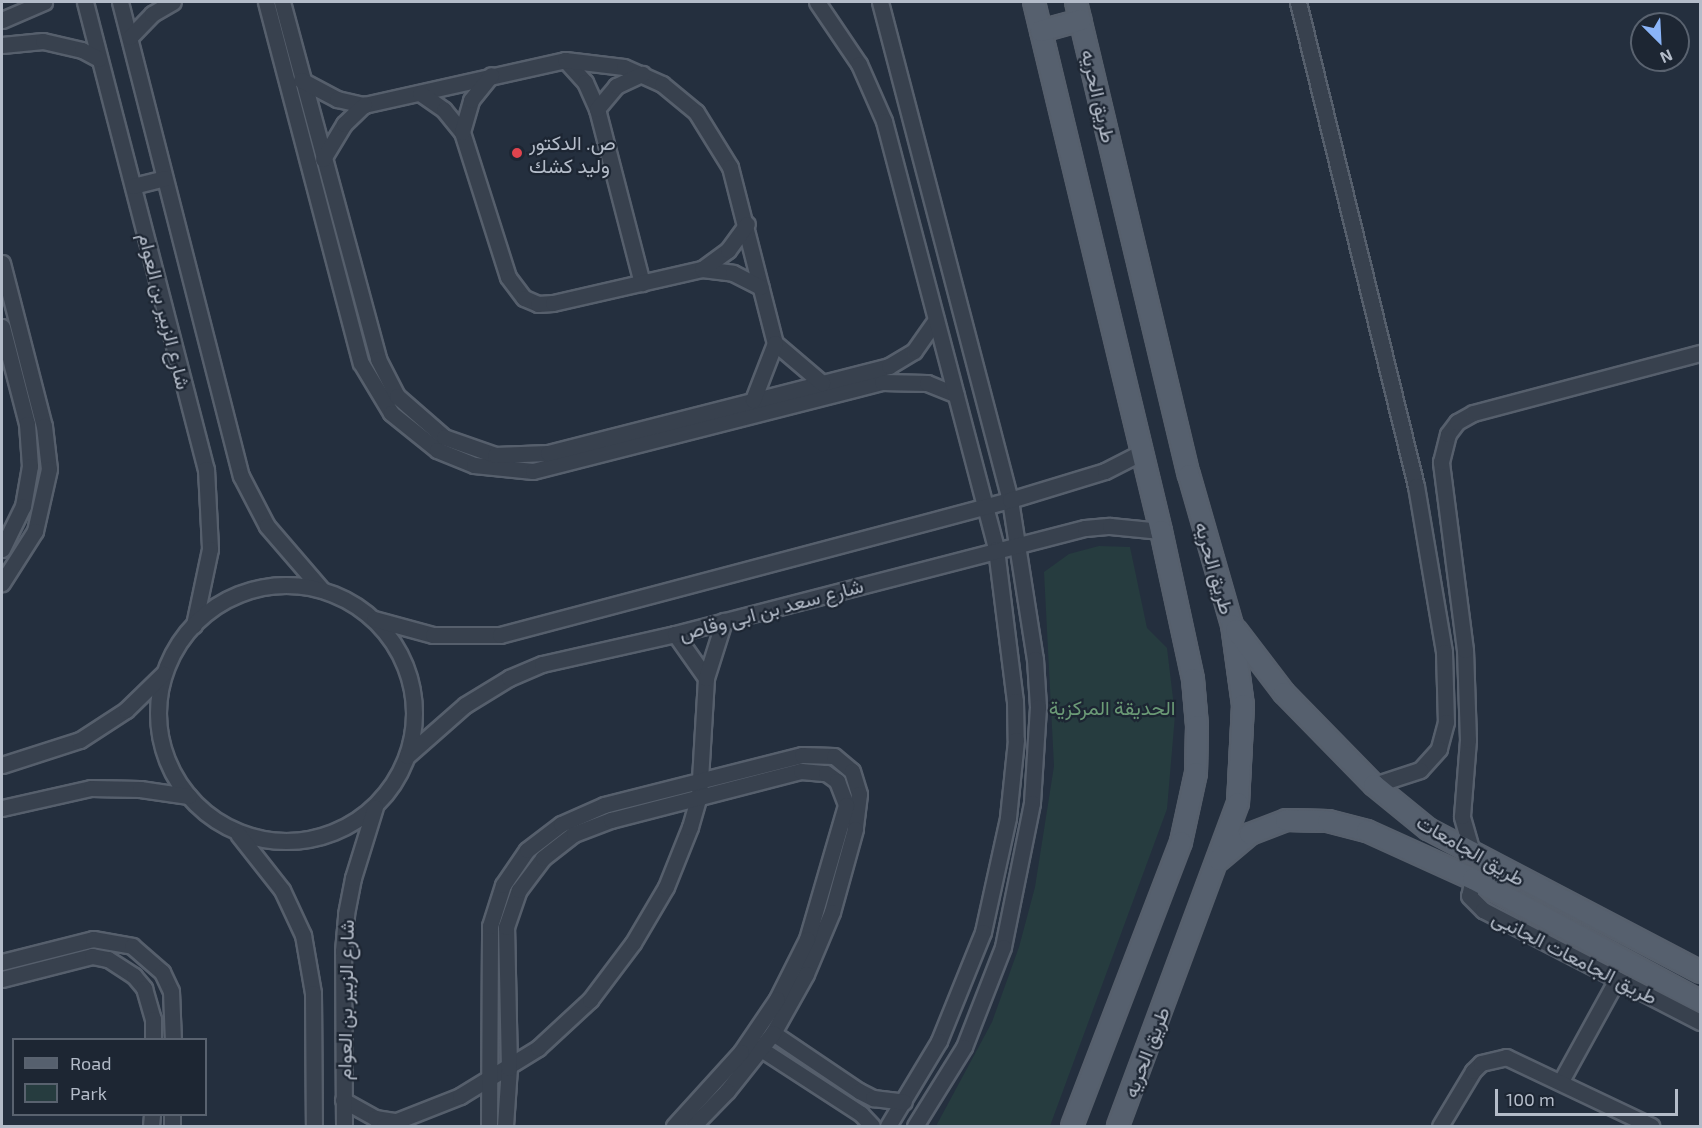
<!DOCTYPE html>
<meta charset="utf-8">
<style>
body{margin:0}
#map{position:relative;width:1702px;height:1128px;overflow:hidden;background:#242f3e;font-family:"Exo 2",Vazirmatn,sans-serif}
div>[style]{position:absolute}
.green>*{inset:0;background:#263c3f}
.roads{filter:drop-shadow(2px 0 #565f6c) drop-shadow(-2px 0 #565f6c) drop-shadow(0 2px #565f6c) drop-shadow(0 -2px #565f6c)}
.minor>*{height:15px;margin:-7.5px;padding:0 7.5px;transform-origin:7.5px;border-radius:7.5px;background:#38414e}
.minor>.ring{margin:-7.5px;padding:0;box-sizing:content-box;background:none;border:15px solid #38414e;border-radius:50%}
.major>*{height:20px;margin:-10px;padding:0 10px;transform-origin:10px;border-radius:10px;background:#56606e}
.dots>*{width:16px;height:16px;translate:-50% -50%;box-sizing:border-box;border:3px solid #1d2633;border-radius:50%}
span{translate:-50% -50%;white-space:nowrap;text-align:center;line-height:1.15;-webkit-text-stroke:4.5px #1d2633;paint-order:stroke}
.street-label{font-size:20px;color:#b4bcc9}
.poi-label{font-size:20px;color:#b4bcc9}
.left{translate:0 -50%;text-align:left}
.park-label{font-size:20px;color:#6b9a76}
.frame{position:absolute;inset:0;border:3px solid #b4bcc9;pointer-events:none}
.legend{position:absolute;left:12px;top:1038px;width:195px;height:78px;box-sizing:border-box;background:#1d2633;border:2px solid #59626f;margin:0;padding:8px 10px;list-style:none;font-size:18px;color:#b4bcc9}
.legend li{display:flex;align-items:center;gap:12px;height:30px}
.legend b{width:30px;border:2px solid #59626f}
.north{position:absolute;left:1630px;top:12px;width:60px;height:60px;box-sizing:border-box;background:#1d2633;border:2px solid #59626f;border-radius:50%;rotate:156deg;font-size:16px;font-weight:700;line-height:24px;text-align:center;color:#b4bcc9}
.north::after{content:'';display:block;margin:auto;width:21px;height:27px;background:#8ab4f8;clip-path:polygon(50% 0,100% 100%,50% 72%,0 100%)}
.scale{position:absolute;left:1495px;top:1089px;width:183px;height:27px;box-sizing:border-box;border:3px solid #b4bcc9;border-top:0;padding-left:8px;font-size:18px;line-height:21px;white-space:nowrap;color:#b4bcc9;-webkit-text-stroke:4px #1d2633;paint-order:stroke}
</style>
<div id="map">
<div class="green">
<div style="clip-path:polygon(1099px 546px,1130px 547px,1147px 628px,1167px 648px,1175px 715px,1167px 809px,1050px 1126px,936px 1126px,992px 1022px,1019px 947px,1035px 887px,1054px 766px,1044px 572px,1069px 554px)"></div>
</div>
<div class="roads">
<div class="minor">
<div style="left:85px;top:2px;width:482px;rotate:75.5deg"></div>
<div style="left:206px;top:469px;width:80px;rotate:87.1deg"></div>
<div style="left:210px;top:549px;width:78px;rotate:101.9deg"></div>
<div style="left:120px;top:2px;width:489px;rotate:75.7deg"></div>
<div style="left:241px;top:476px;width:56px;rotate:62.5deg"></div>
<div style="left:267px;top:526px;width:84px;rotate:49.3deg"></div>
<div style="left:266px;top:2px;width:373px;rotate:75.3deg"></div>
<div style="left:361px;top:363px;width:58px;rotate:59deg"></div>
<div style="left:391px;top:413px;width:59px;rotate:38.8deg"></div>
<div style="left:437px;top:450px;width:40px;rotate:22deg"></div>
<div style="left:474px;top:465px;width:59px;rotate:5.8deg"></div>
<div style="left:533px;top:471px;width:360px;rotate:-14.3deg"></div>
<div style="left:882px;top:382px;width:45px;rotate:1.3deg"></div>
<div style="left:927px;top:383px;width:31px;rotate:22deg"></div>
<div style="left:282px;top:2px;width:370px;rotate:74.9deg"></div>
<div style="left:378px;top:359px;width:42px;rotate:62.8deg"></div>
<div style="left:397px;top:396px;width:62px;rotate:41.1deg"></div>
<div style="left:444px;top:437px;width:54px;rotate:19.4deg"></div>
<div style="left:495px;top:455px;width:53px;rotate:-2.2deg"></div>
<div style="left:548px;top:453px;width:352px;rotate:-14.3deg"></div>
<div style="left:889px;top:366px;width:29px;rotate:-31deg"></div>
<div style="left:914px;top:351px;width:38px;rotate:-55deg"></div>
<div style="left:817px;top:2px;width:75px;rotate:55.9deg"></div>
<div style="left:859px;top:64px;width:62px;rotate:66.3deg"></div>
<div style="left:884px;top:121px;width:442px;rotate:75.3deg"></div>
<div style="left:996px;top:549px;width:153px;rotate:82.9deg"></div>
<div style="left:1015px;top:701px;width:39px;rotate:89deg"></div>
<div style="left:1016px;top:740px;width:78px;rotate:95.9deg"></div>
<div style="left:1008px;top:818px;width:117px;rotate:102.4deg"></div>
<div style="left:983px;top:932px;width:118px;rotate:112deg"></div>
<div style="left:939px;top:1041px;width:99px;rotate:121deg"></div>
<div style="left:880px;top:2px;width:515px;rotate:75.37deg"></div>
<div style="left:1010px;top:500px;width:161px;rotate:81.1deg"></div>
<div style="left:1035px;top:659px;width:48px;rotate:86.4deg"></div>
<div style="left:1038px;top:707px;width:96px;rotate:93.6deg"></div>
<div style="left:1032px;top:803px;width:147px;rotate:101.4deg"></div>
<div style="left:1003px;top:947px;width:107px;rotate:111.3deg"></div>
<div style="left:964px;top:1047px;width:93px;rotate:121.8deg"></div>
<div style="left:1298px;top:2px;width:498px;rotate:76.3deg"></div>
<div style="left:1416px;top:486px;width:168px;rotate:80.4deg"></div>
<div style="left:1444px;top:652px;width:70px;rotate:88.4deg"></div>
<div style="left:1446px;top:722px;width:28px;rotate:105deg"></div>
<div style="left:1439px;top:749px;width:28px;rotate:132deg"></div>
<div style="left:1420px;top:770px;width:48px;rotate:161.9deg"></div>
<div style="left:2px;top:20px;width:46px;rotate:-23.2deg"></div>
<div style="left:130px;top:37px;width:32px;rotate:-46deg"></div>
<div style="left:152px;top:14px;width:24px;rotate:-30deg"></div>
<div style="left:2px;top:45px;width:41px;rotate:-5.6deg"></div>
<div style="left:43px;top:41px;width:40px;rotate:13deg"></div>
<div style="left:82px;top:50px;width:19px;rotate:28deg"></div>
<div style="left:565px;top:60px;width:30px;rotate:48deg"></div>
<div style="left:585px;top:82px;width:30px;rotate:66deg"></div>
<div style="left:597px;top:109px;width:180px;rotate:75.5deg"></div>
<div style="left:301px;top:80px;width:41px;rotate:27.8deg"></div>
<div style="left:337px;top:99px;width:28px;rotate:13deg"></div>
<div style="left:364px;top:105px;width:206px;rotate:-12.6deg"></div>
<div style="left:565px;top:60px;width:59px;rotate:6.8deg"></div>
<div style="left:624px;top:67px;width:42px;rotate:24.1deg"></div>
<div style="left:662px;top:84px;width:44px;rotate:39.5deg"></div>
<div style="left:696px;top:112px;width:65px;rotate:58.3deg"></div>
<div style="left:730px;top:167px;width:182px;rotate:75.7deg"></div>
<div style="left:775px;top:343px;width:62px;rotate:40.4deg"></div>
<div style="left:420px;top:93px;width:29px;rotate:35deg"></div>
<div style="left:444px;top:110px;width:28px;rotate:51deg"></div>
<div style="left:462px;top:132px;width:152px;rotate:72.4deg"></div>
<div style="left:508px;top:277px;width:26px;rotate:53deg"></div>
<div style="left:524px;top:298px;width:15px;rotate:23deg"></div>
<div style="left:538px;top:304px;width:15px;rotate:-4deg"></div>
<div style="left:553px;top:303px;width:153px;rotate:-12.9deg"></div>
<div style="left:702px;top:269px;width:31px;rotate:7deg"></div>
<div style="left:733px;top:273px;width:31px;rotate:27deg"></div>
<div style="left:597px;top:109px;width:30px;rotate:-50deg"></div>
<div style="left:616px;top:86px;width:29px;rotate:-25deg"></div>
<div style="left:462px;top:132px;width:33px;rotate:-74deg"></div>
<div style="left:471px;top:100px;width:32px;rotate:-51deg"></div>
<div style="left:323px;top:159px;width:41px;rotate:-59deg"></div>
<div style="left:344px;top:124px;width:28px;rotate:-44deg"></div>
<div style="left:133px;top:186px;width:32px;rotate:-14deg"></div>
<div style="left:2px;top:263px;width:168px;rotate:75.6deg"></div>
<div style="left:44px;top:426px;width:43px;rotate:83.4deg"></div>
<div style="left:49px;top:469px;width:64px;rotate:102.7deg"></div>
<div style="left:35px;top:531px;width:62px;rotate:122.4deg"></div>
<div style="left:702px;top:269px;width:32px;rotate:-36deg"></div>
<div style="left:728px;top:250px;width:32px;rotate:-54deg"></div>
<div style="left:2px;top:327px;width:100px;rotate:75.5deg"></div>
<div style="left:27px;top:424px;width:42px;rotate:85.9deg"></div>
<div style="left:30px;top:466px;width:41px;rotate:99.9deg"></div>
<div style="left:23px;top:506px;width:48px;rotate:116deg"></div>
<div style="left:753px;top:400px;width:61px;rotate:-68.9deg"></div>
<div class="ring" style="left:158px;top:585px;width:241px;height:241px"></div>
<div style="left:374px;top:619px;width:61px;rotate:15.2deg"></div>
<div style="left:433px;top:635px;width:67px"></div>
<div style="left:500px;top:635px;width:528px;rotate:-14.83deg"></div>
<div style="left:1010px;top:500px;width:99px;rotate:-17deg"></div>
<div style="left:1105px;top:471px;width:39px;rotate:-27deg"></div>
<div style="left:675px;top:634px;width:54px;rotate:54.8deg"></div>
<div style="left:407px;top:756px;width:77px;rotate:-41.3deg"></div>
<div style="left:465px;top:705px;width:52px;rotate:-31.5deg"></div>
<div style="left:509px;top:678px;width:36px;rotate:-23deg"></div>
<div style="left:542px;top:664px;width:136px;rotate:-12.7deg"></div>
<div style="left:675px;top:634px;width:423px;rotate:-14.5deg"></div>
<div style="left:1085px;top:528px;width:25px;rotate:-5deg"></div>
<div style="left:1110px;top:526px;width:51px;rotate:5.6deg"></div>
<div style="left:2px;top:765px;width:82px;rotate:-17.8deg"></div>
<div style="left:80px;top:740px;width:55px;rotate:-33.1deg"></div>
<div style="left:126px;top:710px;width:52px;rotate:-44.2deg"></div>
<div style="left:2px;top:808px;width:91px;rotate:-12.7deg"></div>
<div style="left:91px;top:788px;width:49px;rotate:1.2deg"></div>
<div style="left:140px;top:789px;width:49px;rotate:8.3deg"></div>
<div style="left:238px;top:834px;width:71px;rotate:51.8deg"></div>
<div style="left:282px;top:890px;width:50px;rotate:65deg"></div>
<div style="left:303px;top:935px;width:59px;rotate:80.2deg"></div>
<div style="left:313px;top:993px;width:133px;rotate:89.6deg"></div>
<div style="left:1472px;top:852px;width:37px;rotate:-106deg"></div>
<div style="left:1462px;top:816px;width:76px;rotate:-85.5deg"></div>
<div style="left:1468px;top:740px;width:90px;rotate:-91.9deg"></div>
<div style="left:1465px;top:650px;width:190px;rotate:-97.3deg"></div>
<div style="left:1441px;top:462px;width:29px;rotate:-76deg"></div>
<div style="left:1448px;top:434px;width:15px;rotate:-53deg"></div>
<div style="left:1457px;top:422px;width:18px;rotate:-29deg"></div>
<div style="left:1473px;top:413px;width:235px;rotate:-14.8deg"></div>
<div style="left:1473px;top:879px;width:17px;rotate:103deg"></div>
<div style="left:1469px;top:896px;width:20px;rotate:45deg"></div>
<div style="left:1483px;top:910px;width:244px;rotate:27.3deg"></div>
<div style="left:2px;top:962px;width:94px;rotate:-14.2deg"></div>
<div style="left:93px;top:939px;width:40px;rotate:10deg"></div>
<div style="left:132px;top:946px;width:40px;rotate:41deg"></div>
<div style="left:162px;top:972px;width:21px;rotate:65deg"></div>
<div style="left:171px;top:991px;width:49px;rotate:87.7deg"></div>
<div style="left:2px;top:979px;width:93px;rotate:-14.3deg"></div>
<div style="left:92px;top:956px;width:16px;rotate:11deg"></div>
<div style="left:108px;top:959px;width:31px;rotate:33deg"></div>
<div style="left:134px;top:976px;width:16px;rotate:50deg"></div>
<div style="left:144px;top:988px;width:32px;rotate:74deg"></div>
<div style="left:153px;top:1019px;width:21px;rotate:90deg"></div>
<div style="left:773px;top:1033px;width:104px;rotate:34deg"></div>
<div style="left:859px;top:1091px;width:16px;rotate:27deg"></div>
<div style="left:873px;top:1098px;width:31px;rotate:7deg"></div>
<div style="left:761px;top:1049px;width:119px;rotate:33deg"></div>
<div style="left:861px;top:1114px;width:16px;rotate:47deg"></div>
<div style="left:1561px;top:1081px;width:116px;rotate:-61.2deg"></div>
<div style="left:343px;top:1100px;width:37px;rotate:29deg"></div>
<div style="left:375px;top:1118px;width:19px;rotate:9deg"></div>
<div style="left:151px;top:1126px;width:12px;rotate:-85deg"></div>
<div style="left:172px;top:1126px;width:12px;rotate:-90deg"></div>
<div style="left:344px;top:1126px;width:175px;rotate:-90.3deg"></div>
<div style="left:343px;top:951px;width:37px;rotate:-85deg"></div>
<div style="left:346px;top:914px;width:37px;rotate:-79deg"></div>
<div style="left:353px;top:878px;width:74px;rotate:-72.8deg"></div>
<div style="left:384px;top:1126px;width:82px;rotate:-21.5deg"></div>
<div style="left:460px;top:1096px;width:92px;rotate:-31.6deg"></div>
<div style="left:538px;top:1048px;width:71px;rotate:-42.7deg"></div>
<div style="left:590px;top:1000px;width:71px;rotate:-53deg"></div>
<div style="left:633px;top:943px;width:65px;rotate:-59.5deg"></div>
<div style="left:666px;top:887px;width:65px;rotate:-68.2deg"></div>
<div style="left:690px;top:827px;width:32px;rotate:-74deg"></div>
<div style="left:699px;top:796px;width:118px;rotate:-86.6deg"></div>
<div style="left:706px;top:678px;width:60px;rotate:-72.5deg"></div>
<div style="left:489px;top:1126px;width:200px;rotate:-89.7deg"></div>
<div style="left:490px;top:926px;width:43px;rotate:-72.4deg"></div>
<div style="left:503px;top:885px;width:42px;rotate:-55.6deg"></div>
<div style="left:527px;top:850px;width:43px;rotate:-37.4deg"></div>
<div style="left:561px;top:824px;width:47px;rotate:-23.8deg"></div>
<div style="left:604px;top:805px;width:204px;rotate:-14.2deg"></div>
<div style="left:802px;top:755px;width:32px;rotate:2deg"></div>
<div style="left:834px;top:756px;width:23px;rotate:40deg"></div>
<div style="left:852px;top:771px;width:24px;rotate:73deg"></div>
<div style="left:859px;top:794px;width:35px;rotate:97deg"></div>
<div style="left:855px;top:829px;width:86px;rotate:105.5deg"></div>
<div style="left:832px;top:912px;width:67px;rotate:112.8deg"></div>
<div style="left:806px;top:974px;width:68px;rotate:119.2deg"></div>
<div style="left:773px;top:1033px;width:74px;rotate:128.4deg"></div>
<div style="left:727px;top:1091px;width:49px;rotate:134.2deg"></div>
<div style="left:505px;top:1126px;width:58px;rotate:-86.1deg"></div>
<div style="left:509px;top:1068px;width:141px;rotate:-91.2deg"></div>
<div style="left:506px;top:927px;width:39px;rotate:-71deg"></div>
<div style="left:519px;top:890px;width:40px;rotate:-53deg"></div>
<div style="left:543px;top:858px;width:39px;rotate:-38deg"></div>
<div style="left:574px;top:834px;width:40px;rotate:-21deg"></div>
<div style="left:611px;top:820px;width:196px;rotate:-14.5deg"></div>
<div style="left:801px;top:771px;width:25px;rotate:5deg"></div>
<div style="left:826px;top:773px;width:14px;rotate:36deg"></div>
<div style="left:837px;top:781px;width:26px;rotate:69deg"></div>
<div style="left:846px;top:805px;width:140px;rotate:106.2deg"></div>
<div style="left:807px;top:939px;width:67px;rotate:116.6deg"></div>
<div style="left:777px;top:999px;width:64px;rotate:124.2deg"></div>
<div style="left:741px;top:1052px;width:100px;rotate:132.2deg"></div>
<div style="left:1440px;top:1126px;width:64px;rotate:-59deg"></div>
<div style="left:1473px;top:1071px;width:11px;rotate:-45deg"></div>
<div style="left:1481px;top:1063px;width:26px;rotate:-13deg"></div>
<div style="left:1506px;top:1057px;width:161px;rotate:25.4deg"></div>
</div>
<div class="major">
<div style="left:1034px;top:2px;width:544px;rotate:76.5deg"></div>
<div style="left:1161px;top:531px;width:151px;rotate:77.8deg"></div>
<div style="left:1193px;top:679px;width:47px;rotate:85.1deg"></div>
<div style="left:1197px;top:726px;width:47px;rotate:91.2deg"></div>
<div style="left:1196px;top:773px;width:71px;rotate:102.3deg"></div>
<div style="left:1181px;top:842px;width:304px;rotate:111deg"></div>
<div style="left:1076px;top:2px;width:486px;rotate:76.6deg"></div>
<div style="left:1189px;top:475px;width:156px;rotate:74deg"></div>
<div style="left:1232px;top:625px;width:81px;rotate:82.2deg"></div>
<div style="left:1243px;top:705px;width:98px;rotate:92.9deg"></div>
<div style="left:1238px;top:803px;width:345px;rotate:110.4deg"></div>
<div style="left:1041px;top:31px;width:41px;rotate:-15.4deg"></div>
<div style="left:1236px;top:630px;width:79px;rotate:52.7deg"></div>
<div style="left:1284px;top:693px;width:129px;rotate:45.6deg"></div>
<div style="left:1374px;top:785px;width:70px;rotate:39.2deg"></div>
<div style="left:1428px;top:829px;width:307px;rotate:27.7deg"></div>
<div style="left:1219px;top:860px;width:40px;rotate:-40deg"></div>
<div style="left:1250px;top:834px;width:39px;rotate:-21deg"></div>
<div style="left:1286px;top:820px;width:42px;rotate:1.4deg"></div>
<div style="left:1328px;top:821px;width:40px;rotate:14.4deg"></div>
<div style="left:1367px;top:831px;width:116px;rotate:24.4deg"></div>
<div style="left:1473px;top:879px;width:258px;rotate:28.3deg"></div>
</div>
</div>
<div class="dots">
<div style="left:517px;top:153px;background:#e0444e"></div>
</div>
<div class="street-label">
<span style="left:1099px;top:96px;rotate:77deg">طريق الحريه</span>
<span style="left:165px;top:311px;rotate:76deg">شارع الزبير بن العوام</span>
<span style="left:1215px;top:568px;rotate:74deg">طريق الحريه</span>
<span style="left:771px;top:609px;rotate:-15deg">شارع سعد بن ابى وقاص</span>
<span style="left:1471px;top:850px;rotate:30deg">طريق الجامعات</span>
<span style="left:1575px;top:957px;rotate:27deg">طريق الجامعات الجانبى</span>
<span style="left:345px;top:1000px;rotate:-89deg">شارع الزبير بن العوام</span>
<span style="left:1146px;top:1052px;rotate:-69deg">طريق الحريه</span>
</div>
<div class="poi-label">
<span class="left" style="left:529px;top:154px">ص. الدكتور<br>وليد كشك</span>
</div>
<div class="park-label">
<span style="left:1112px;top:707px">الحديقة المركزية</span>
</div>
<div class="frame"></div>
<ul class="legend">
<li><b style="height:8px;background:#56606e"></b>Road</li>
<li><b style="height:16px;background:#263c3f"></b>Park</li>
</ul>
<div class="north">N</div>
<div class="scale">100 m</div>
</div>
